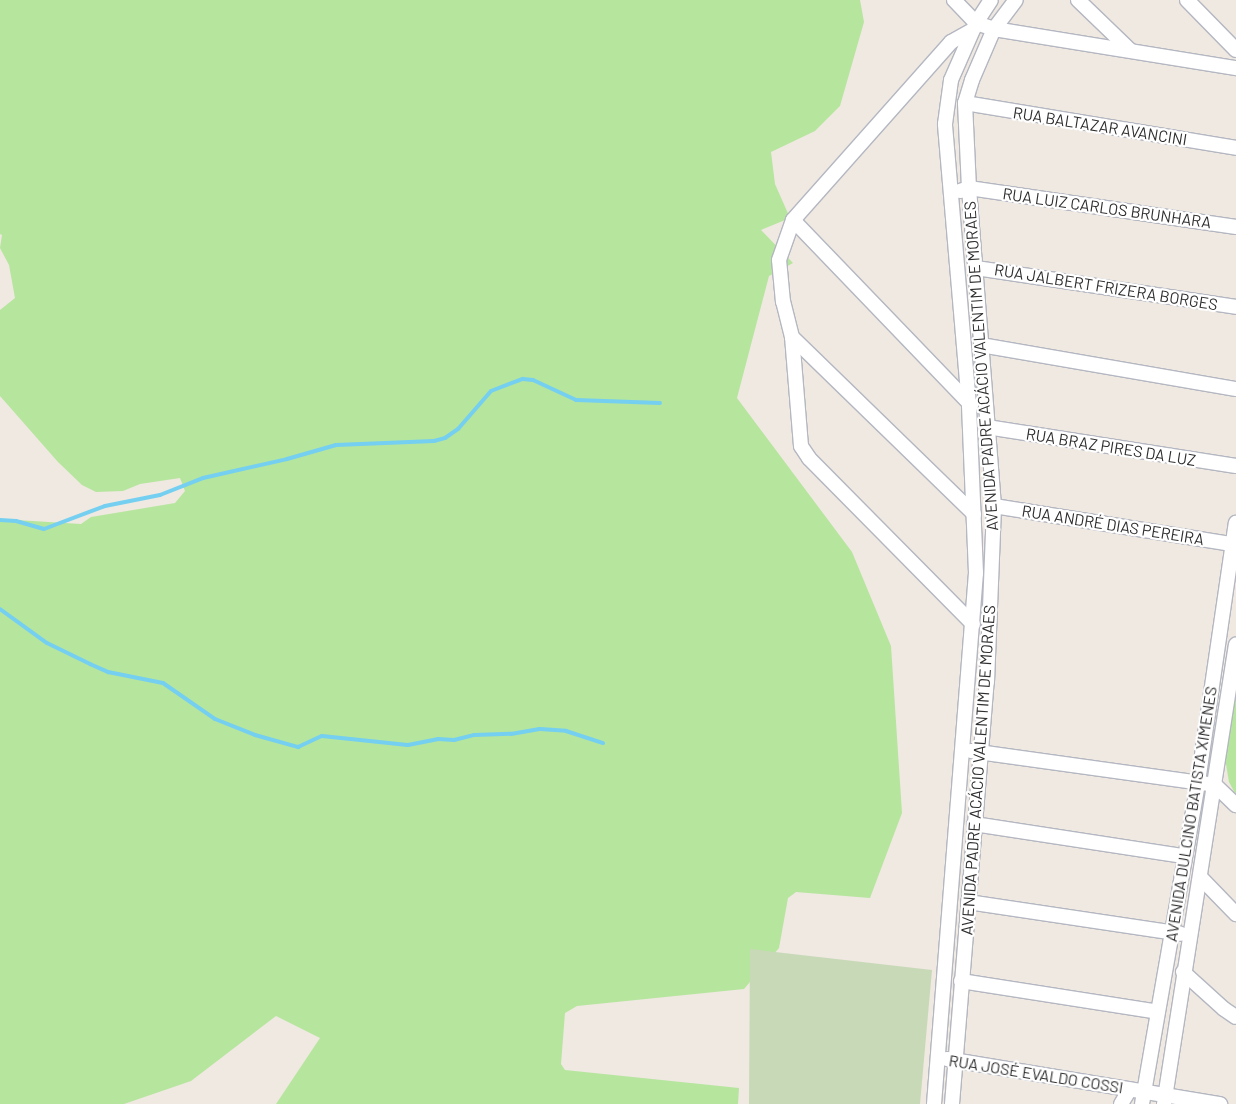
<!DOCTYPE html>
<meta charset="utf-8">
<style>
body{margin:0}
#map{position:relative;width:1236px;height:1104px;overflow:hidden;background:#efe9e1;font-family:Barlow,sans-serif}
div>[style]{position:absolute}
.green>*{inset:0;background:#b6e59e}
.cemetery>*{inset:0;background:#c8d9b8}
.stream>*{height:4px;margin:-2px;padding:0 2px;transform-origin:2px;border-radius:2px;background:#75cff0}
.roads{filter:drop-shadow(1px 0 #b4b7c1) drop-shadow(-1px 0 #b4b7c1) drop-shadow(0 1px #b4b7c1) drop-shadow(0 -1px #b4b7c1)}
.minor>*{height:14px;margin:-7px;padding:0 7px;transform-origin:7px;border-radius:7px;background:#fff}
span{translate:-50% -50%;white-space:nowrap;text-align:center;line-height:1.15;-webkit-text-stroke:4.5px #fff;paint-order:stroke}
.street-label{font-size:16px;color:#2e2e2e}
</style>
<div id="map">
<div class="green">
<div style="clip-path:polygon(0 0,860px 0,864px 22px,840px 106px,815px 131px,771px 152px,775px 184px,790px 218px,761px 230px,793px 263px,769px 276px,737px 398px,852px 552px,891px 646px,902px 813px,870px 898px,796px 892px,788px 898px,779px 948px,744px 989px,577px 1006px,565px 1013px,561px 1064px,565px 1070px,739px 1088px,738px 1104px,276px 1104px,320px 1038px,276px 1016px,191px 1081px,124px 1104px,0 1104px,0 519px,81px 524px,91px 517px,175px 503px,185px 491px,180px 478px,140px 484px,123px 491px,96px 492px,82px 485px,58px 462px,0 396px,0 310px,15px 298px,9px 265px,0 248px,2px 235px,0 234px)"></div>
<div style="clip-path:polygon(1236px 682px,1236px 795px,1229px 782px,1223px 746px)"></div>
</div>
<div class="cemetery">
<div style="clip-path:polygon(750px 949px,932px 970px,920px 1104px,749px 1104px)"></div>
</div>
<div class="stream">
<div style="left:0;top:520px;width:16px;rotate:4deg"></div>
<div style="left:16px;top:521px;width:29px;rotate:16deg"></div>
<div style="left:44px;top:529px;width:65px;rotate:-20.7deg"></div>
<div style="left:105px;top:506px;width:56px;rotate:-11.3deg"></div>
<div style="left:160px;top:495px;width:46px;rotate:-21.6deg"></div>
<div style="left:203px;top:478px;width:86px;rotate:-12.7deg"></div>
<div style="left:287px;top:459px;width:51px;rotate:-15.9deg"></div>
<div style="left:336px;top:445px;width:98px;rotate:-2.3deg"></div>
<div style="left:434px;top:441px;width:11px;rotate:-15deg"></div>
<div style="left:445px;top:438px;width:16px;rotate:-35deg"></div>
<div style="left:458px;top:429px;width:50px;rotate:-49deg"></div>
<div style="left:491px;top:391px;width:34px;rotate:-21deg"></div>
<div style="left:523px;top:379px;width:10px;rotate:6deg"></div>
<div style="left:533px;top:380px;width:47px;rotate:24.9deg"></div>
<div style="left:576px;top:400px;width:84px;rotate:2deg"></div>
<div style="left:0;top:609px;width:58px;rotate:35.9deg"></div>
<div style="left:47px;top:643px;width:48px;rotate:26deg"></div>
<div style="left:90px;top:664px;width:20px;rotate:24deg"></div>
<div style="left:108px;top:672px;width:56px;rotate:11.3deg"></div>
<div style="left:163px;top:683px;width:63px;rotate:34.7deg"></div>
<div style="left:215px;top:719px;width:43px;rotate:21.8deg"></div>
<div style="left:255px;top:735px;width:45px;rotate:15.6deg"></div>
<div style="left:298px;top:747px;width:26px;rotate:-25deg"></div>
<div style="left:322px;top:736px;width:86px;rotate:6deg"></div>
<div style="left:408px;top:745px;width:31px;rotate:-11deg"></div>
<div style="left:438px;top:739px;width:16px;rotate:4deg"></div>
<div style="left:454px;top:740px;width:21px;rotate:-14deg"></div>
<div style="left:474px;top:735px;width:37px;rotate:-2deg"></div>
<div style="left:511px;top:734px;width:29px;rotate:-10deg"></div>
<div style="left:540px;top:729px;width:26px;rotate:4deg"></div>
<div style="left:566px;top:731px;width:39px;rotate:18deg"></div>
</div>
<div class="roads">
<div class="minor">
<div style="left:954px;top:0;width:32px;rotate:46deg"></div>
<div style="left:976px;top:23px;width:19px;rotate:18deg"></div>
<div style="left:994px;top:29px;width:245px;rotate:9.2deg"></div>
<div style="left:1078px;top:0;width:72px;rotate:43.9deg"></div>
<div style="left:1187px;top:0;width:70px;rotate:45.6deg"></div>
<div style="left:965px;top:103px;width:275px;rotate:9.4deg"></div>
<div style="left:960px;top:191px;width:9px;rotate:-18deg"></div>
<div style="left:969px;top:188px;width:270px;rotate:8.3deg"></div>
<div style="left:793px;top:220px;width:257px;rotate:46.1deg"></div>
<div style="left:976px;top:268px;width:263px;rotate:8.5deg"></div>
<div style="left:792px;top:337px;width:254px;rotate:44.2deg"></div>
<div style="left:981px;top:345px;width:259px;rotate:9.8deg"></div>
<div style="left:987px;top:427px;width:252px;rotate:8.9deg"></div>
<div style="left:994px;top:506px;width:241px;rotate:9.1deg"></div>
<div style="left:973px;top:624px;width:233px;rotate:-134.7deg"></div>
<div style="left:809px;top:458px;width:14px;rotate:-124deg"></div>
<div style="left:801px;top:446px;width:109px;rotate:-94.7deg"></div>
<div style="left:792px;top:337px;width:36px;rotate:-104deg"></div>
<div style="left:783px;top:302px;width:42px;rotate:-95.4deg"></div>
<div style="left:779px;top:260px;width:42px;rotate:-70.7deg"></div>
<div style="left:793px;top:220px;width:238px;rotate:-48.4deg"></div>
<div style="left:951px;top:42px;width:25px;rotate:-29deg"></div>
<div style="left:971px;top:751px;width:246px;rotate:7.9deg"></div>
<div style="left:1215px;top:785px;width:29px;rotate:44deg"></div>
<div style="left:974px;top:824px;width:212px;rotate:8.7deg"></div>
<div style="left:1200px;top:877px;width:52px;rotate:45.8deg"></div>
<div style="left:968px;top:902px;width:215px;rotate:8.5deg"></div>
<div style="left:1183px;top:972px;width:55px;rotate:42.1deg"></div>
<div style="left:1224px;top:1009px;width:14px;rotate:34deg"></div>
<div style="left:961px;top:981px;width:199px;rotate:8.9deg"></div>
<div style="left:947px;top:1059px;width:277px;rotate:9.4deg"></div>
<div style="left:934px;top:1104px;width:533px;rotate:-85.48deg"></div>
<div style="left:976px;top:573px;width:168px;rotate:-92.4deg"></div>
<div style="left:969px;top:405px;width:282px;rotate:-94.9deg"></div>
<div style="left:945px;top:124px;width:44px;rotate:-82.2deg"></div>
<div style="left:951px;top:80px;width:62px;rotate:-66.3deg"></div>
<div style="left:976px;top:23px;width:27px;rotate:-57deg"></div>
<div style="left:952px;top:1104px;width:423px;rotate:-85.3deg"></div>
<div style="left:987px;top:682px;width:176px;rotate:-87.7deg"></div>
<div style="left:994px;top:506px;width:319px;rotate:-94.5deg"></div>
<div style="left:969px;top:188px;width:85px;rotate:-92.7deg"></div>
<div style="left:965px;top:103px;width:24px;rotate:-73deg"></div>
<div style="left:972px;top:80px;width:56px;rotate:-66.7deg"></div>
<div style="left:994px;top:29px;width:36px;rotate:-53deg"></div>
<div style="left:1121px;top:1104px;width:17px;rotate:-59deg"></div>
<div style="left:1142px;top:1104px;width:327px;rotate:-80.1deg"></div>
<div style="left:1198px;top:782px;width:262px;rotate:-81.7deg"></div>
<div style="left:1164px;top:1104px;width:465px;rotate:-81.1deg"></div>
</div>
</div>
<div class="street-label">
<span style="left:1100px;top:126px;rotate:9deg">RUA BALTAZAR AVANCINI</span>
<span style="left:1107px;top:208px;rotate:8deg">RUA LUIZ CARLOS BRUNHARA</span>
<span style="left:1106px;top:287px;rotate:9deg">RUA JALBERT FRIZERA BORGES</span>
<span style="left:981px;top:366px;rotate:-94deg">AVENIDA PADRE ACÁCIO VALENTIM DE MORAES</span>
<span style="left:1111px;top:447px;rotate:9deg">RUA BRAZ PIRES DA LUZ</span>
<span style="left:1113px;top:525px;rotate:9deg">RUA ANDRÉ DIAS PEREIRA</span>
<span style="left:978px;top:770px;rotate:-86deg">AVENIDA PADRE ACÁCIO VALENTIM DE MORAES</span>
<span style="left:1191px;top:814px;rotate:-81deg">AVENIDA DULCINO BATISTA XIMENES</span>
<span style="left:1036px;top:1074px;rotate:9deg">RUA JOSÉ EVALDO COSSI</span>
</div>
</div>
